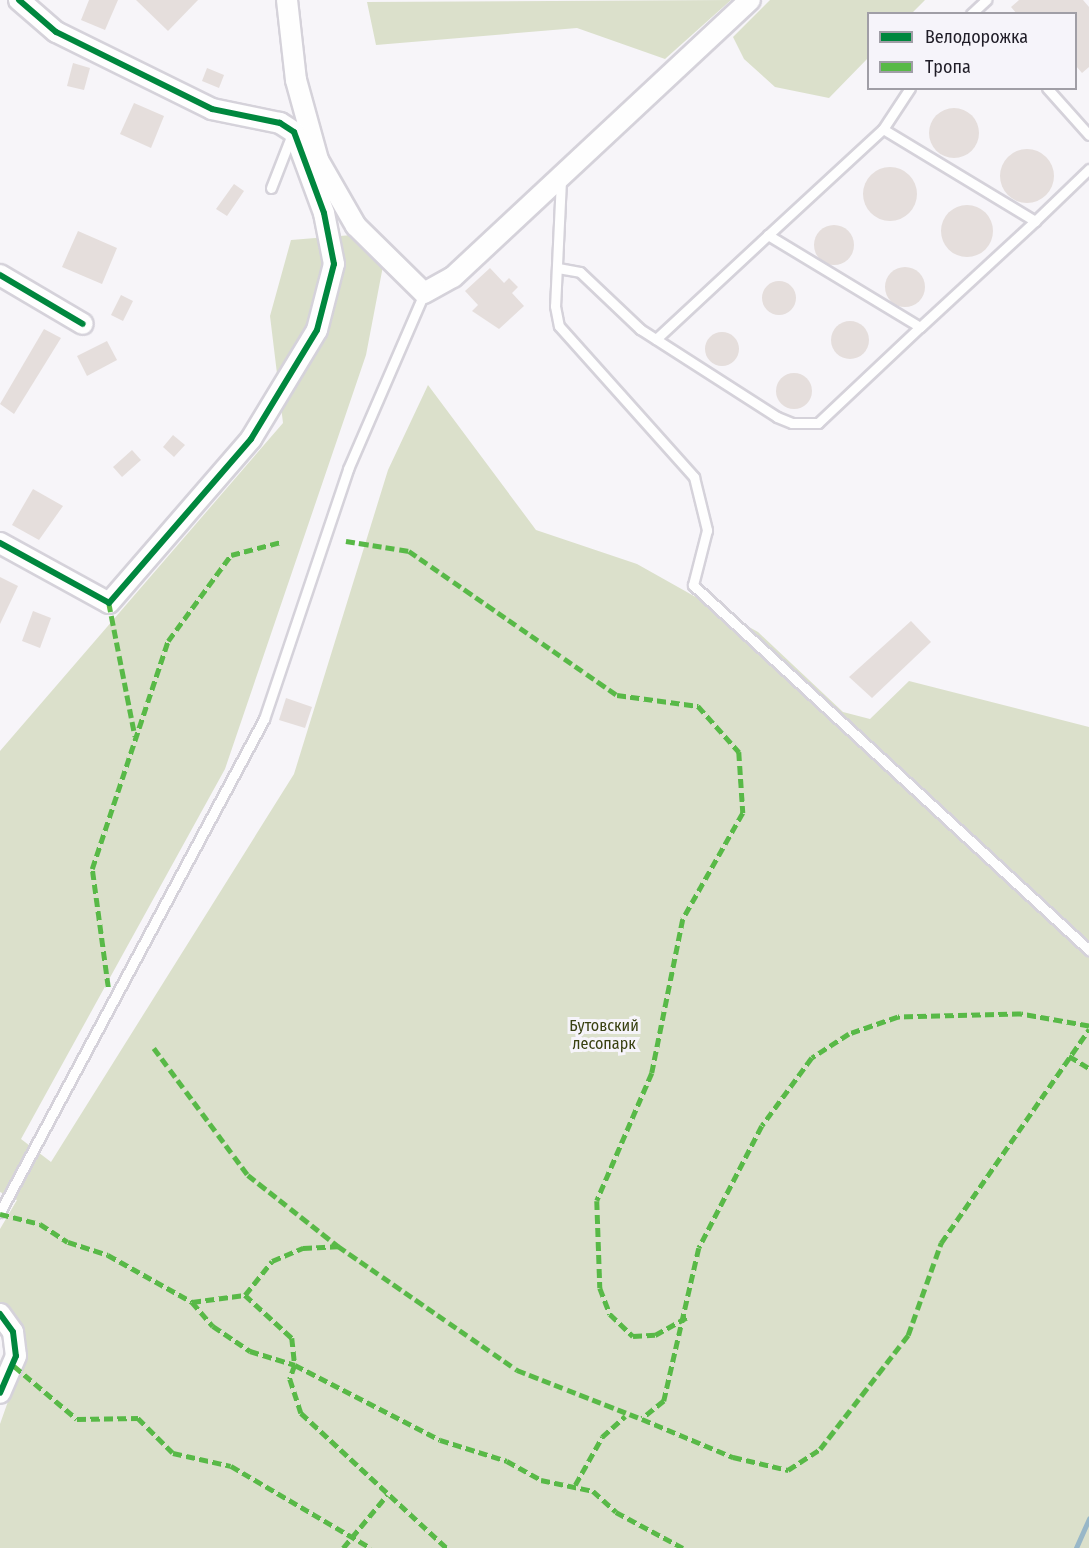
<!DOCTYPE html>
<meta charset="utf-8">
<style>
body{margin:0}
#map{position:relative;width:1089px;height:1548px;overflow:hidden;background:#f7f5f9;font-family:"Fira Sans Condensed",sans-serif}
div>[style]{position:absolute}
.green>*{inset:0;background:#dbe0cb}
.stream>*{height:4.5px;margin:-2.25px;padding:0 2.25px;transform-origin:2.25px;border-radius:2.25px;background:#98b7c8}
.building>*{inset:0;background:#e5dedc}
.round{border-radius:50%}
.roads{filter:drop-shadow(2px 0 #d5d2da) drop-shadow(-2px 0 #d5d2da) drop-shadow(0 2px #d5d2da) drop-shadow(0 -2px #d5d2da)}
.service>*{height:9px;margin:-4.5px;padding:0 4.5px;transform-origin:4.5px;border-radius:4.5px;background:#fefefe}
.minor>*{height:20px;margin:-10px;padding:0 10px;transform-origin:10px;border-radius:10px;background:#fefefe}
.quiet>*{height:4.5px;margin-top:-2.25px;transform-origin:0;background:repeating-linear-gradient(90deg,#58b947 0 9px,transparent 0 13.5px)}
.cycleway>*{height:6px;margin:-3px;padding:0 3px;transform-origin:3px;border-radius:3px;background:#00873e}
span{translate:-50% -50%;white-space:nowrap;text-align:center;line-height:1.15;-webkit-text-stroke:6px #f6f4fa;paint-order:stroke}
.park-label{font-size:16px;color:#394111}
.legend{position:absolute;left:867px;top:12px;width:210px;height:78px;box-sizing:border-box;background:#f6f4fa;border:2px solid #a09ea6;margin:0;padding:8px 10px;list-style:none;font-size:18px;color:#201d27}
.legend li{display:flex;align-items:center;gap:12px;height:30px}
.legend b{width:30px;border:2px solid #a09ea6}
</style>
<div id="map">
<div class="green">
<div style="clip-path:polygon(731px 0,665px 59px,577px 28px,376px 45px,367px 2px)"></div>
<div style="clip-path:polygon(770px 0,925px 0,912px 13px,868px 14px,868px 58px,829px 98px,775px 87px,744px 59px,733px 37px)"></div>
<div style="clip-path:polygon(352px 235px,383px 266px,366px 355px,225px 769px,21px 1139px,51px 1162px,294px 774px,388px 470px,428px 385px,536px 530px,637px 564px,758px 632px,843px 712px,870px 719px,909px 681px,1089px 727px,1089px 1548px,0 1548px,0 1424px,23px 1359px,0 1312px,0 1229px,17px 1200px,0 1192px,0 751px,283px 423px,270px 316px,291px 240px)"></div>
</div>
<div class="stream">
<div style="left:1076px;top:1548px;width:32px;rotate:-66deg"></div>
</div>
<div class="building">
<div style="clip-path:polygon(89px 0,118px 0,105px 30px,81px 20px)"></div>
<div style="clip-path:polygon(136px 0,198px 0,168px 31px)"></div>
<div style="clip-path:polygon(1019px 0,1083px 0,1089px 7px,1089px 67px,1082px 73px,1076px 66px,1076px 14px,1017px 14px,1011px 7px)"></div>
<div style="clip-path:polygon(73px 63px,90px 68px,84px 90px,67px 86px)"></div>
<div style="clip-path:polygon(207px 68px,224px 75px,219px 88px,202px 81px)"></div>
<div style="clip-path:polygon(134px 103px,164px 116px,151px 148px,120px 134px)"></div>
<div class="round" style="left:929px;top:108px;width:50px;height:50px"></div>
<div class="round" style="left:1000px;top:149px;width:54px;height:54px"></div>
<div class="round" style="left:863px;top:167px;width:54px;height:54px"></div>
<div style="clip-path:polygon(234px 184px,244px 191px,227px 216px,216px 209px)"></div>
<div class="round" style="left:941px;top:205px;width:52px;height:52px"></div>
<div class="round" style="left:814px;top:225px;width:40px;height:40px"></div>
<div style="clip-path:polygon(78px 231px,117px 248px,102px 284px,62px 267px)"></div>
<div class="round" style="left:885px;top:267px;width:40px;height:40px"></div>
<div style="clip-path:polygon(490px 268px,504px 283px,509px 278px,518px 287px,512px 293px,524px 306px,499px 329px,472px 311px,478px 305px,465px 291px)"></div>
<div class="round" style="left:762px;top:281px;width:34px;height:34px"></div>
<div style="clip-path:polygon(121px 295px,133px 301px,123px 321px,111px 315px)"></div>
<div class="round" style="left:831px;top:321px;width:38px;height:38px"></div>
<div style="clip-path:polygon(44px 329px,61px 338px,14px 414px,0 404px)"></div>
<div class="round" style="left:705px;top:332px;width:34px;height:34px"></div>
<div style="clip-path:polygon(107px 341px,117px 360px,87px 376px,77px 356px)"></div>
<div class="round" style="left:776px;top:373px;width:36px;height:36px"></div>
<div style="clip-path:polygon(173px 435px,185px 445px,174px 457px,163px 447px)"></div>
<div style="clip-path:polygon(132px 450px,141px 460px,122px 477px,113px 467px)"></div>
<div style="clip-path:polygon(33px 489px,63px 506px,39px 540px,12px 525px)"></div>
<div style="clip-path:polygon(0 577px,18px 586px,0 624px)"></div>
<div style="clip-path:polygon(33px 611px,51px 618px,40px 648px,22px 641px)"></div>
<div style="clip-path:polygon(911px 621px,931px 642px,872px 698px,849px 677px)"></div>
<div style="clip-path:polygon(286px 698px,312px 707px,305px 728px,279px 720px)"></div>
</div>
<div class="roads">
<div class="service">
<div style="left:971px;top:14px;width:21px;rotate:-43deg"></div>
<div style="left:1047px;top:88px;width:63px;rotate:48.2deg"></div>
<div style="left:883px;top:129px;width:49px;rotate:-56.6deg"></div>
<div style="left:561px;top:180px;width:126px;rotate:92.7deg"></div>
<div style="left:555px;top:306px;width:20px;rotate:79deg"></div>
<div style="left:559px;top:326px;width:203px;rotate:48.2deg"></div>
<div style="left:694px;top:477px;width:55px;rotate:76.2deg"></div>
<div style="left:707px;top:530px;width:57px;rotate:104.3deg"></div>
<div style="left:693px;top:585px;width:539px;rotate:42.67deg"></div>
<div style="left:271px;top:188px;width:58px;rotate:-68.7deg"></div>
<div style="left:1035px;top:221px;width:75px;rotate:-43.9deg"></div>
<div style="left:768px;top:235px;width:156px;rotate:-42.7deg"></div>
<div style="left:883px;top:129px;width:178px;rotate:31.2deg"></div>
<div style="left:1035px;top:221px;width:156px;rotate:137.3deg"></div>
<div style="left:558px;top:268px;width:22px;rotate:10deg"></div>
<div style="left:580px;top:272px;width:83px;rotate:43.5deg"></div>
<div style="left:640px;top:329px;width:163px;rotate:32.7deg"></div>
<div style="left:777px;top:417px;width:16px;rotate:22deg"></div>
<div style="left:792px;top:423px;width:26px"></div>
<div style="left:818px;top:423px;width:140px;rotate:-43.3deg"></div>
<div style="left:920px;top:327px;width:178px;rotate:-148.8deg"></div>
<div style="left:768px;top:235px;width:153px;rotate:137.1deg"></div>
<div style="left:0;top:1212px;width:559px;rotate:-61.83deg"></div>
<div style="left:264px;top:719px;width:264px;rotate:-71.4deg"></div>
<div style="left:348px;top:469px;width:192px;rotate:-66.6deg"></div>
</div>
<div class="minor">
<div style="left:287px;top:0;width:81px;rotate:83.6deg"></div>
<div style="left:296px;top:80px;width:83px;rotate:74.6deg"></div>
<div style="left:318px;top:160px;width:76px;rotate:60.1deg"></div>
<div style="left:356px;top:226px;width:95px;rotate:44.6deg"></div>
<div style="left:424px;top:293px;width:33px;rotate:-29deg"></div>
<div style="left:453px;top:277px;width:406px;rotate:-43deg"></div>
<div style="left:0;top:275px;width:96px;rotate:30.6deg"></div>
<div style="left:0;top:543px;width:124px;rotate:28.8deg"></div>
<div style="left:109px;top:603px;width:217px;rotate:-49.1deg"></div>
<div style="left:251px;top:439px;width:127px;rotate:-58.8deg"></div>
<div style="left:317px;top:330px;width:68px;rotate:-75.6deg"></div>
<div style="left:334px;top:264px;width:52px;rotate:-101.1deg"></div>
<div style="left:324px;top:213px;width:86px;rotate:-110.3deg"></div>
<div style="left:294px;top:132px;width:17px;rotate:-147deg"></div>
<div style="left:280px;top:123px;width:69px;rotate:-168.4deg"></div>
<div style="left:212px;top:109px;width:174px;rotate:-153.7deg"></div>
<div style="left:56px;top:32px;width:49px;rotate:-139.1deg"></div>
<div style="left:0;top:1314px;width:22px;rotate:54deg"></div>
<div style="left:13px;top:1332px;width:24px;rotate:83deg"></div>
<div style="left:16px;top:1356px;width:40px;rotate:113.4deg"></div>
</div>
</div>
<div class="quiet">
<div style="left:346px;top:541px;width:64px;rotate:9deg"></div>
<div style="left:409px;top:551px;width:253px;rotate:34.7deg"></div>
<div style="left:617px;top:695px;width:82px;rotate:7.7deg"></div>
<div style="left:698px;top:706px;width:62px;rotate:48.3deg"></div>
<div style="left:739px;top:752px;width:61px;rotate:86.2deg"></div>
<div style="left:743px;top:813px;width:122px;rotate:119.5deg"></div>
<div style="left:683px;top:919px;width:157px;rotate:101.4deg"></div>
<div style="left:652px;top:1073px;width:139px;rotate:113.3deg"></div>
<div style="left:597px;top:1201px;width:87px;rotate:88deg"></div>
<div style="left:600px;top:1288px;width:28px;rotate:69deg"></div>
<div style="left:610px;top:1314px;width:32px;rotate:44deg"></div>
<div style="left:633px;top:1336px;width:22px;rotate:-3deg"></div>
<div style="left:655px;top:1335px;width:37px;rotate:-29deg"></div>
<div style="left:109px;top:603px;width:136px;rotate:78.9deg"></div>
<div style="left:108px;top:987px;width:119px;rotate:-97.7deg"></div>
<div style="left:92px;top:869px;width:240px;rotate:-71.6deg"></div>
<div style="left:168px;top:641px;width:107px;rotate:-53.8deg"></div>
<div style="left:231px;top:555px;width:52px;rotate:-14.6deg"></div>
<div style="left:1089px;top:1026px;width:69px;rotate:-170deg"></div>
<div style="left:1021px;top:1014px;width:123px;rotate:178.6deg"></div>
<div style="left:898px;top:1017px;width:52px;rotate:160.9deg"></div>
<div style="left:849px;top:1034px;width:44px;rotate:147deg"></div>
<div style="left:812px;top:1058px;width:84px;rotate:126.3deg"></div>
<div style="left:762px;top:1126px;width:137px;rotate:117.3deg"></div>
<div style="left:699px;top:1248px;width:157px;rotate:102.9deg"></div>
<div style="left:664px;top:1401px;width:28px;rotate:141deg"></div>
<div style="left:642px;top:1419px;width:99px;rotate:22.7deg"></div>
<div style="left:733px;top:1457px;width:57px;rotate:13.3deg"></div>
<div style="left:788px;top:1470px;width:38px;rotate:-33deg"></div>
<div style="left:820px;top:1449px;width:144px;rotate:-52.3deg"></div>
<div style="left:908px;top:1335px;width:98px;rotate:-70.3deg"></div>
<div style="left:941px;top:1243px;width:260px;rotate:-55.3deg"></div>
<div style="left:154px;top:1048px;width:158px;rotate:53.5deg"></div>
<div style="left:248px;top:1175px;width:115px;rotate:38.3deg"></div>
<div style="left:338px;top:1246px;width:218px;rotate:34.7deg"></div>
<div style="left:517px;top:1370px;width:134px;rotate:21.4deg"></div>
<div style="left:1069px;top:1056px;width:23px;rotate:31deg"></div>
<div style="left:0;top:1214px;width:41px;rotate:14deg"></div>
<div style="left:40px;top:1224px;width:33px;rotate:33deg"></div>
<div style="left:68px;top:1242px;width:42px;rotate:18deg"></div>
<div style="left:108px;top:1255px;width:96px;rotate:29.2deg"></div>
<div style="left:192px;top:1302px;width:32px;rotate:49deg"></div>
<div style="left:213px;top:1326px;width:45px;rotate:34deg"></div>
<div style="left:250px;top:1351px;width:47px;rotate:17.3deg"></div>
<div style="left:295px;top:1365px;width:163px;rotate:27.3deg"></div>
<div style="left:440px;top:1440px;width:70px;rotate:17.4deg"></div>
<div style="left:507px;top:1461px;width:39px;rotate:29deg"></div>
<div style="left:541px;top:1480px;width:53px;rotate:11.9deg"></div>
<div style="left:593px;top:1491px;width:31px;rotate:42deg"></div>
<div style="left:616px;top:1512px;width:76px;rotate:28.2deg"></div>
<div style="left:245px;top:1295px;width:64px;rotate:42.5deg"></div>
<div style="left:292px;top:1338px;width:27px;rotate:84deg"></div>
<div style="left:295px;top:1365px;width:15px;rotate:110deg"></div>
<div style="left:290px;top:1379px;width:36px;rotate:72deg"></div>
<div style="left:301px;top:1413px;width:199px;rotate:42.8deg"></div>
<div style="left:192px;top:1302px;width:53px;rotate:-7.5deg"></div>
<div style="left:245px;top:1295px;width:43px;rotate:-51.5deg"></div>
<div style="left:272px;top:1261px;width:34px;rotate:-23deg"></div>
<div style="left:303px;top:1248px;width:35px;rotate:-3deg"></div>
<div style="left:14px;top:1366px;width:82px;rotate:40.1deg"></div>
<div style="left:77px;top:1419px;width:61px;rotate:-0.9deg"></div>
<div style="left:138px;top:1418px;width:49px;rotate:45deg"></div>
<div style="left:173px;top:1453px;width:59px;rotate:12.6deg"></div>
<div style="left:231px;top:1466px;width:162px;rotate:30.4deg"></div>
<div style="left:575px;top:1485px;width:55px;rotate:-60.6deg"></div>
<div style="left:602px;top:1437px;width:31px;rotate:-42deg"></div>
<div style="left:343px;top:1548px;width:69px;rotate:-50.3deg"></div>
</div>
<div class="cycleway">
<div style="left:0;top:275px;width:96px;rotate:30.6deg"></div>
<div style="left:0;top:543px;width:124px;rotate:28.8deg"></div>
<div style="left:109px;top:603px;width:217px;rotate:-49.1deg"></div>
<div style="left:251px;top:439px;width:127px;rotate:-58.8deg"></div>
<div style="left:317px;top:330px;width:68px;rotate:-75.6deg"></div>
<div style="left:334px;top:264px;width:52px;rotate:-101.1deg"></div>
<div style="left:324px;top:213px;width:86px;rotate:-110.3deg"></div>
<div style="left:294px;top:132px;width:17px;rotate:-147deg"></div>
<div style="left:280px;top:123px;width:69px;rotate:-168.4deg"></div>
<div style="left:212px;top:109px;width:174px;rotate:-153.7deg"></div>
<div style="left:56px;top:32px;width:49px;rotate:-139.1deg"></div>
<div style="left:0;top:1314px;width:22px;rotate:54deg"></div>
<div style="left:13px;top:1332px;width:24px;rotate:83deg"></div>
<div style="left:16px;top:1356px;width:40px;rotate:113.4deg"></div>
</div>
<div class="park-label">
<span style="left:604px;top:1035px">Бутовский<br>лесопарк</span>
</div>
<ul class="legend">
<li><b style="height:8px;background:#00873e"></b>Велодорожка</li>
<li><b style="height:8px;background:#58b947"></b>Тропа</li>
</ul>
</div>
